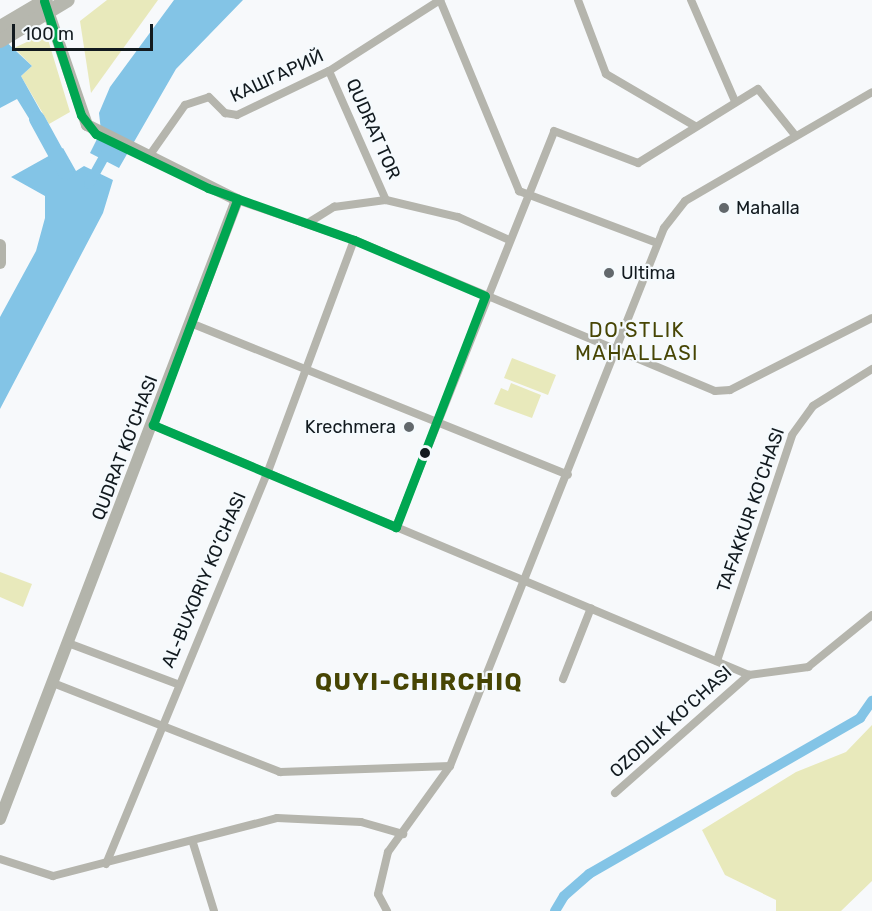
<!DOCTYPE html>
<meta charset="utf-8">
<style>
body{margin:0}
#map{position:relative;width:872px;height:911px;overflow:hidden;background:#f7f9fb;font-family:Rubik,sans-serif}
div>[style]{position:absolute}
.green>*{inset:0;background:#e8e9bb}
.water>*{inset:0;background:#83c4e6}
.canal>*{height:10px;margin:-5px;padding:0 5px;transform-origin:5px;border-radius:5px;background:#83c4e6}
.river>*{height:16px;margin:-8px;padding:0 8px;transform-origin:8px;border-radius:8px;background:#83c4e6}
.street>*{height:8px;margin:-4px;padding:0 4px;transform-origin:4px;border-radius:4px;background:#b5b5ad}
.secondary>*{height:12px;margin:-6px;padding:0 6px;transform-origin:6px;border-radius:6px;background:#b3b4ab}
.primary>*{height:14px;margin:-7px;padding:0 7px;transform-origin:7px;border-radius:7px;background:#b6b7ae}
.bus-1>*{height:9px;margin:-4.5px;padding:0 4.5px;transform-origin:4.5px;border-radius:4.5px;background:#00a651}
.dots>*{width:16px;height:16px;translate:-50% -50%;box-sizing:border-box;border:3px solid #f5fafd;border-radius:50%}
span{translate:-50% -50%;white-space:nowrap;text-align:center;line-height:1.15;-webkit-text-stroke:4.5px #f5fafd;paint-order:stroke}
.street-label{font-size:18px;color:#121a1f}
.poi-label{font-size:18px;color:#121a1f}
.left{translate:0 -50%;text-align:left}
.right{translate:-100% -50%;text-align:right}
.neighbourhood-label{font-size:20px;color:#474504;letter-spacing:1.5px}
.district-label{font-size:24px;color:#474504;font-weight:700;letter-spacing:1.5px}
.scale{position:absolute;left:12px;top:24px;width:141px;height:27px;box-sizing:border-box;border:3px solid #121a1f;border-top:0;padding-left:8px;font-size:18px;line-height:21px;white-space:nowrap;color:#121a1f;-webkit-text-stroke:4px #f5fafd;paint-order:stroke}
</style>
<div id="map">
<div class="green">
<div style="clip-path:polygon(107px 0,158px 0,91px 93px,80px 21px)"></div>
<div style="clip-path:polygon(46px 33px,70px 112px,49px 124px,21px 76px,32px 66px,14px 48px)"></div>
<div style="clip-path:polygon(512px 358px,556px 375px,548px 395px,504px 378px)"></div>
<div style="clip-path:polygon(511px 383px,541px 395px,532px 418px,494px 404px,501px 388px,508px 391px)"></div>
<div style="clip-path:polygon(0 572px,32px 584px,23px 607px,0 597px)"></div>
<div style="clip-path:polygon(872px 725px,872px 881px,841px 911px,776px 911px,776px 900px,725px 875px,702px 830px,796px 772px,846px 752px)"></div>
</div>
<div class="water">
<div style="clip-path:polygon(174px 0,243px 0,176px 69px,119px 168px,90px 153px,101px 131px,99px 113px,110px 87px)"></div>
<div style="clip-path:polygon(0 36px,32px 66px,21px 76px,54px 135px,43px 141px,17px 99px,0 108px)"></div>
<div style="clip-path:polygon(63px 148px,76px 171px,84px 166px,113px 180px,103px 213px,0 409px,0 317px,36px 251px,45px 218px,45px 196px,11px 177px)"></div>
</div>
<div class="canal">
<div style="left:89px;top:184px;width:41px;rotate:-60.9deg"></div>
<div style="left:555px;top:911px;width:17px;rotate:-59deg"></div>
<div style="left:564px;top:896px;width:33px;rotate:-41deg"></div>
<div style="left:589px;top:874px;width:313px;rotate:-29.9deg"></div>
<div style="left:860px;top:718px;width:21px;rotate:-55deg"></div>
</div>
<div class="river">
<div style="left:37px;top:119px;width:60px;rotate:61.3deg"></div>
</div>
<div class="street">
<div style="left:440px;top:0;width:207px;rotate:67.5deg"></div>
<div style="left:519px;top:191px;width:147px;rotate:20.6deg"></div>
<div style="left:578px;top:0;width:79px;rotate:69.3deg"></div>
<div style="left:606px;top:74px;width:103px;rotate:30.3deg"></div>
<div style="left:691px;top:0;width:108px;rotate:66.5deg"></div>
<div style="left:329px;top:71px;width:141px;rotate:66.2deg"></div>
<div style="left:147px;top:159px;width:66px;rotate:-54.9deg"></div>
<div style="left:185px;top:105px;width:25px;rotate:-18deg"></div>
<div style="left:209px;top:97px;width:23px;rotate:45deg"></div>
<div style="left:225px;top:113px;width:12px;rotate:9deg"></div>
<div style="left:237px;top:115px;width:102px;rotate:-25.6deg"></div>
<div style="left:329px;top:71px;width:132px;rotate:-32.6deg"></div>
<div style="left:237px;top:200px;width:124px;rotate:18.9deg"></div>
<div style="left:354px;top:240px;width:391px;rotate:22.7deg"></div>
<div style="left:715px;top:391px;width:15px;rotate:-4deg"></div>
<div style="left:730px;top:390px;width:159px;rotate:-26.9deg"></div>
<div style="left:308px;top:223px;width:31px;rotate:-32deg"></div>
<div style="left:334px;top:207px;width:52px;rotate:-7.7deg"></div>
<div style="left:386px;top:200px;width:74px;rotate:13.3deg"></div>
<div style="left:458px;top:217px;width:54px;rotate:24.2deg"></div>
<div style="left:193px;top:324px;width:404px;rotate:21.9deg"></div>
<div style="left:153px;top:425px;width:646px;rotate:22.76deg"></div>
<div style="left:396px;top:527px;width:426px;rotate:-68.2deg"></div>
<div style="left:554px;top:131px;width:90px;rotate:20.9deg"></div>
<div style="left:638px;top:163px;width:141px;rotate:-31.7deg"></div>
<div style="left:758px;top:89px;width:59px;rotate:51.2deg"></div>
<div style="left:68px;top:643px;width:116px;rotate:20.6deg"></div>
<div style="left:717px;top:661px;width:238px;rotate:-71.6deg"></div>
<div style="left:792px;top:435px;width:36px;rotate:-54deg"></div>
<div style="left:813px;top:406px;width:70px;rotate:-32.1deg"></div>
<div style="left:563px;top:679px;width:76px;rotate:-68.5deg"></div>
<div style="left:53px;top:683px;width:244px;rotate:21.4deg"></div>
<div style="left:280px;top:772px;width:170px;rotate:-2deg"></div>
<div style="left:615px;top:793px;width:179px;rotate:-41.4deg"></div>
<div style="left:749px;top:675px;width:60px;rotate:-7.7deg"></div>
<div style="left:808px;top:667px;width:82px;rotate:-39.1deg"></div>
<div style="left:193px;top:843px;width:71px;rotate:72.8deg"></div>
<div style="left:0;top:859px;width:56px;rotate:17.8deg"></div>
<div style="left:53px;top:876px;width:231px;rotate:-14.5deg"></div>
<div style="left:277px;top:818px;width:84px;rotate:2.7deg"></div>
<div style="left:361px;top:822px;width:44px;rotate:15.9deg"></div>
<div style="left:106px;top:864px;width:422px;rotate:-67.6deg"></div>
<div style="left:267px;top:474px;width:250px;rotate:-69.6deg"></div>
<div style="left:387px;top:911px;width:19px;rotate:-118deg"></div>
<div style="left:378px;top:894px;width:43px;rotate:-76.6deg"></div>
<div style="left:388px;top:852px;width:106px;rotate:-54.2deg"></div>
<div style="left:450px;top:766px;width:579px;rotate:-68.31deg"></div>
<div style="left:664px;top:228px;width:34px;rotate:-52deg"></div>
<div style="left:685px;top:201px;width:216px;rotate:-30.2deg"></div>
</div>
<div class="secondary">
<div style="left:0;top:245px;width:18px;rotate:90deg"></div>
<div style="left:0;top:819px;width:663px;rotate:-69.05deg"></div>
<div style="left:237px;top:200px;width:168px;rotate:-153.4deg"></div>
<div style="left:87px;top:125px;width:127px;rotate:-108.9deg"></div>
</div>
<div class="primary">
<div style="left:0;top:27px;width:53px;rotate:-30.4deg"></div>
<div style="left:0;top:41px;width:79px;rotate:-31.1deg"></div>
</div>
<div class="bus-1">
<div style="left:44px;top:1px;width:120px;rotate:72deg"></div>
<div style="left:81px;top:115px;width:24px;rotate:52deg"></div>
<div style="left:96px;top:134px;width:124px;rotate:25.7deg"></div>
<div style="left:208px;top:188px;width:155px;rotate:19.6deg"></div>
<div style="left:354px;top:240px;width:142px;rotate:23.1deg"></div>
<div style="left:485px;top:296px;width:248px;rotate:111.1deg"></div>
<div style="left:396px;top:527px;width:264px;rotate:-157.2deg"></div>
<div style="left:153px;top:425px;width:240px;rotate:-69.5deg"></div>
</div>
<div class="dots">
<div style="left:724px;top:208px;background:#62686c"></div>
<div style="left:609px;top:273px;background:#62686c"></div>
<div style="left:409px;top:427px;background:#62686c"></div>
<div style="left:425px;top:453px;background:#121a1f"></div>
</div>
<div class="street-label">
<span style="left:277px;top:76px;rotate:-25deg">КАШГАРИЙ</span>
<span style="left:373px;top:129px;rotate:66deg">QUDRAT TOR</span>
<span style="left:125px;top:448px;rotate:-69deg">QUDRAT KO‘CHASI</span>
<span style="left:751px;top:510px;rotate:-71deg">TAFAKKUR KO‘CHASI</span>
<span style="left:204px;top:580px;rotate:-67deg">AL-BUXORIY KO‘CHASI</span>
<span style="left:671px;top:722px;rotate:-42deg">OZODLIK KO‘CHASI</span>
</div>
<div class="poi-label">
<span class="left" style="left:736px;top:208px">Mahalla</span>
<span class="left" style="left:621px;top:273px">Ultima</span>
<span class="right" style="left:396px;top:427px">Krechmera</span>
</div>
<div class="neighbourhood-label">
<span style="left:637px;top:342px">DO'STLIK<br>MAHALLASI</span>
</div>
<div class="district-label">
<span style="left:419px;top:683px">QUYI-CHIRCHIQ</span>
</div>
<div class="scale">100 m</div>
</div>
